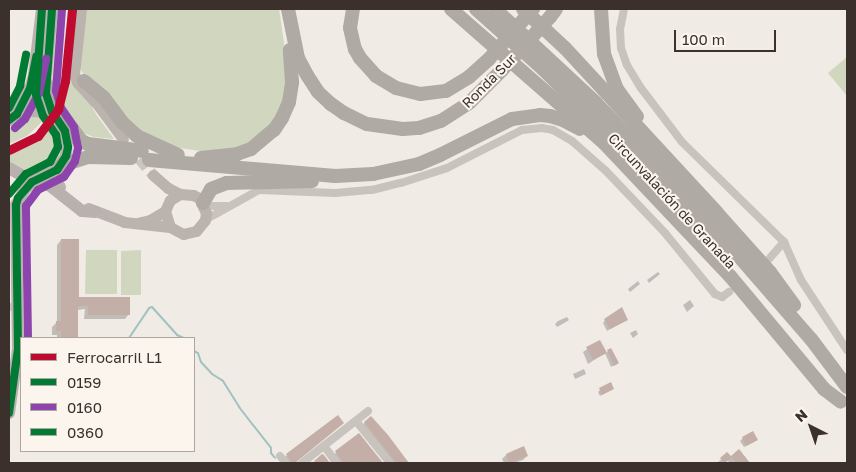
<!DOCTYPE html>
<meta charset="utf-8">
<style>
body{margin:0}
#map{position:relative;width:856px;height:472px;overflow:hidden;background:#f0ebe5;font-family:"Golos Text",sans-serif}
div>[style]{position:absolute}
.green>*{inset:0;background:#d1d6bf}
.shadow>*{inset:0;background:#0003}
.stream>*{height:2px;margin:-1px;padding:0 1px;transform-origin:1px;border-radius:1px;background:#a1c2c1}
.building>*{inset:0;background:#c3afa7}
.secondary-tunnel>*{height:11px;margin-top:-5.5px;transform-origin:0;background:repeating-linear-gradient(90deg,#ccc6c0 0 11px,transparent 0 16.5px)}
.street>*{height:8px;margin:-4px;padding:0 4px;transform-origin:4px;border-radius:4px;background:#c9c3be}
.secondary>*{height:11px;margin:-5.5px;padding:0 5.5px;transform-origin:5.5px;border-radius:5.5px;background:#bab3ae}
.primary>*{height:12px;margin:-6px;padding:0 6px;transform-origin:6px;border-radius:6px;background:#b8b1ad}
.highway>*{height:14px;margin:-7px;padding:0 7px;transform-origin:7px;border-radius:7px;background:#afaaa4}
.highway-bridge>*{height:14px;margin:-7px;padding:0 7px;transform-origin:7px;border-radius:7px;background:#afaaa4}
.bus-1>*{height:8px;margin:-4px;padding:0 4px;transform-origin:4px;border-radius:4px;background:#017a33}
.bus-2>*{height:8px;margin:-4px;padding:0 4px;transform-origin:4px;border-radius:4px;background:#8e44ad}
.bus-3>*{height:8px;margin:-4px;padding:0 4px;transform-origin:4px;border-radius:4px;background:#017a33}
.rail-1>*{height:9px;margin:-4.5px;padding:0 4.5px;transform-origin:4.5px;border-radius:4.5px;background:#c00b31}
span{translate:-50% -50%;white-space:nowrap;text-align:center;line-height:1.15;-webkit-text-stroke:4px #fbf5ee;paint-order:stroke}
.street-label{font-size:14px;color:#3b302b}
.frame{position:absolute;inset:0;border:10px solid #3b302b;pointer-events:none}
.legend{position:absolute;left:20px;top:337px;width:175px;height:115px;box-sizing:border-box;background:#fbf5ee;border:1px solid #aea6a0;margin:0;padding:6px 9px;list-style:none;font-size:15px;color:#3b302b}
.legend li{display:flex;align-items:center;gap:10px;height:25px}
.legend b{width:25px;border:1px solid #aea6a0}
.north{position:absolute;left:786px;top:402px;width:50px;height:50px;-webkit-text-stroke:4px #fbf5ee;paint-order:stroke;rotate:319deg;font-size:14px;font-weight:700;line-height:20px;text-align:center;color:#3b302b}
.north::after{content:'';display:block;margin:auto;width:18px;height:22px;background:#3b302b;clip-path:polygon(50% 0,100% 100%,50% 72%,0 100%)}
.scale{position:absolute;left:674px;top:30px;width:102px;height:22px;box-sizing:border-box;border:2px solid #3b302b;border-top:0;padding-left:6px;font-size:15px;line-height:18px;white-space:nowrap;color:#3b302b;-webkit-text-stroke:4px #fbf5ee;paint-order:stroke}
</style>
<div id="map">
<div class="green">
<div style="clip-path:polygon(57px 9px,66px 9px,57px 95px,52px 81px,52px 68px)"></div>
<div style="clip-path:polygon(74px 9px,77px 9px,71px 69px,96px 114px,114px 139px,94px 137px,80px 132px,61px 108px,67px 84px)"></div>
<div style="clip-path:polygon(86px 9px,279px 9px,288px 70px,284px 103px,264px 132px,246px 144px,230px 150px,207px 152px,173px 147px,137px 132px,82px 72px,80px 67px)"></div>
<div style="clip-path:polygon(847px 57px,847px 96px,828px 73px)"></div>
<div style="clip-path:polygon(24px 117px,46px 118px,27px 136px,9px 144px,9px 129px)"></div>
<div style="clip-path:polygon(52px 122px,62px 137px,60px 157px,50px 169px,31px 174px,14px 166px,9px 161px,9px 151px,31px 142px)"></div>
<div style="clip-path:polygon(86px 250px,117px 250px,117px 294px,85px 294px)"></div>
<div style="clip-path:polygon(141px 250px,141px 295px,121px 295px,121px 251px)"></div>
</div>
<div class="shadow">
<div style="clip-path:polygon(61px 240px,78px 298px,129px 314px,125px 319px,84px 319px,85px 309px,77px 310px,77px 338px,57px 338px,57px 335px,52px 335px,52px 327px,57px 322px,57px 245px)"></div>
<div style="clip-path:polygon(658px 272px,660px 274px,649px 283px,647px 280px)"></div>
<div style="clip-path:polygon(638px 281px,640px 284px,630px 292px,628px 289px)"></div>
<div style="clip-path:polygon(690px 300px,694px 306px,687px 312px,683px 305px)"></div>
<div style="clip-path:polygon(567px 317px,569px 320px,566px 322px,557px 327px,555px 324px,558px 321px)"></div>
<div style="clip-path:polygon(605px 320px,627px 320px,607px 331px,603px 323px)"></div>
<div style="clip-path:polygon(636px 330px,638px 334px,633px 338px,630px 333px)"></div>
<div style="clip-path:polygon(599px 341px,606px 353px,611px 350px,615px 365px,611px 367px,605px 353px,588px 364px,583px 352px)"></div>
<div style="clip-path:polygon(584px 369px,586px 374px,575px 379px,573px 374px)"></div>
<div style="clip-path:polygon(613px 388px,600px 396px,598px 392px,600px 390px)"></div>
<div style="clip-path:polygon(338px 417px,295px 463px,286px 463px,283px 459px,287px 455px)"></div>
<div style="clip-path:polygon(371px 417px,408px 463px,391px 463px,361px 426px)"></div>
<div style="clip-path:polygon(359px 435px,381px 463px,337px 463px,332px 456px)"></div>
<div style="clip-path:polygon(743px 438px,754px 442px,744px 447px,740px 441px)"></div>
<div style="clip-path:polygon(524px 448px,527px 456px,523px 460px,514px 463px,504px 463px,502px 459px,506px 455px)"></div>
<div style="clip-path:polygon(739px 450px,749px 463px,730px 463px,728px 461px,717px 463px,727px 454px,730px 458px)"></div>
</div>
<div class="stream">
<div style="left:129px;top:338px;width:36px;rotate:-56deg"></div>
<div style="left:149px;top:308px;width:3px;rotate:-18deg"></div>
<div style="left:152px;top:307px;width:38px;rotate:48deg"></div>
<div style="left:177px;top:335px;width:8px;rotate:23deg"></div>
<div style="left:194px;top:351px;width:4px;rotate:27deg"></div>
<div style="left:198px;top:353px;width:9px;rotate:72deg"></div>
<div style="left:201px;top:362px;width:16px;rotate:47deg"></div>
<div style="left:212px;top:374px;width:13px;rotate:32deg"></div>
<div style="left:223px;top:381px;width:31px;rotate:58deg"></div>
<div style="left:239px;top:407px;width:52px;rotate:52deg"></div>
<div style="left:271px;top:448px;width:5px;rotate:90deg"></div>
<div style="left:271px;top:453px;width:6px;rotate:51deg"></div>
</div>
<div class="building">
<div style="clip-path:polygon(61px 239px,79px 239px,79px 297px,130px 297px,130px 315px,88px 315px,88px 306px,78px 306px,78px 338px,61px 338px,61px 331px,56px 331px,56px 321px,61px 321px)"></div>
<div style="clip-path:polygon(622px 307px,628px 320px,610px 329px,604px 319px)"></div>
<div style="clip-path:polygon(600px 340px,607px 353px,593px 360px,586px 347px)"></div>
<div style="clip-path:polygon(611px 348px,619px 363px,614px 366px,607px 350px)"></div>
<div style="clip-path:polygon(611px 382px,614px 389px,602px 395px,599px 388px)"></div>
<div style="clip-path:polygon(338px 415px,344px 423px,295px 463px,292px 463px,286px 454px)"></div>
<div style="clip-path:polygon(371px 416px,388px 435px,409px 463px,396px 463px,364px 422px)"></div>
<div style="clip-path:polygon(753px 431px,758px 440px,746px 446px,742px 437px)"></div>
<div style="clip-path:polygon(359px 433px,383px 463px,343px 463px,335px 451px)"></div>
<div style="clip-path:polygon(524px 446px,528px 456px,509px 463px,506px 454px)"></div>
<div style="clip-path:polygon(739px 449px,750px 463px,736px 463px,732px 458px,724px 463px,720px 458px,727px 452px,731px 456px)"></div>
<div style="clip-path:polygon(322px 454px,324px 455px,330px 463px,316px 463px,314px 461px)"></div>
</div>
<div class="secondary-tunnel">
<div style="left:129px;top:146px;width:38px;rotate:50deg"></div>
</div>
<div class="street">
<div style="left:624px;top:9px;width:20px;rotate:101deg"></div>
<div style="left:620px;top:29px;width:19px;rotate:87deg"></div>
<div style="left:621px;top:48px;width:18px;rotate:71deg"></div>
<div style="left:627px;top:65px;width:27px;rotate:59deg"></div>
<div style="left:641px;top:88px;width:68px;rotate:52.8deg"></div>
<div style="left:682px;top:142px;width:143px;rotate:44.4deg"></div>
<div style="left:784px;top:242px;width:42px;rotate:65.9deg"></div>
<div style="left:801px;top:280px;width:84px;rotate:56.7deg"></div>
<div style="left:205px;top:206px;width:21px"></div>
<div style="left:205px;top:220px;width:62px;rotate:-29.1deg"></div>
<div style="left:259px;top:190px;width:76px;rotate:2.3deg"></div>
<div style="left:335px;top:193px;width:37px;rotate:-5deg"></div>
<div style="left:372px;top:190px;width:30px;rotate:-14deg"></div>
<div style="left:401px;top:183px;width:48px;rotate:-18.1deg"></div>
<div style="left:447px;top:168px;width:84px;rotate:-26.9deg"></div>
<div style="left:522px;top:130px;width:20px;rotate:-6deg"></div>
<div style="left:542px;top:128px;width:11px;rotate:10deg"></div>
<div style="left:553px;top:130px;width:22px;rotate:30deg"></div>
<div style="left:572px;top:141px;width:45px;rotate:41.4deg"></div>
<div style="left:606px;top:171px;width:86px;rotate:46.4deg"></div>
<div style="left:665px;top:233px;width:79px;rotate:50.7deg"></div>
<div style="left:715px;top:294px;width:8px;rotate:23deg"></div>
<div style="left:722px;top:297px;width:9px;rotate:-36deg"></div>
<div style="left:769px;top:259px;width:23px;rotate:-49deg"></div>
<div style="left:9px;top:307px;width:1px"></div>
<div style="left:356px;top:421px;width:54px;rotate:51deg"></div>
<div style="left:324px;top:446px;width:21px;rotate:53deg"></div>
<div style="left:280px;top:456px;width:9px;rotate:49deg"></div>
<div style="left:302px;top:463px;width:84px;rotate:-38.2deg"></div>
</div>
<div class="secondary">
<div style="left:81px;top:9px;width:65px;rotate:96.1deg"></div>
<div style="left:74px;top:74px;width:9px;rotate:69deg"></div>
<div style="left:77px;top:82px;width:27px;rotate:48deg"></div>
<div style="left:92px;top:97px;width:52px;rotate:53.6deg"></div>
<div style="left:57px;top:170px;width:7px;rotate:106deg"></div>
<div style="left:55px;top:177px;width:11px;rotate:63deg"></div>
<div style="left:153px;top:175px;width:20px;rotate:41deg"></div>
<div style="left:168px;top:188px;width:13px;rotate:27deg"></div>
<div style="left:88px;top:208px;width:39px;rotate:21deg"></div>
<div style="left:124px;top:222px;width:46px;rotate:6.2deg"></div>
<div style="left:137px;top:223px;width:13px;rotate:-13deg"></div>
<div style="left:150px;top:220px;width:17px;rotate:-31deg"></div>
<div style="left:165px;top:211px;width:12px;rotate:-66deg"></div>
<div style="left:170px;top:200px;width:12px;rotate:-31deg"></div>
<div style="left:180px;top:194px;width:13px;rotate:4deg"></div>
<div style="left:193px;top:195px;width:7px;rotate:27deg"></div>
<div style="left:199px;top:198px;width:17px;rotate:65deg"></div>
<div style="left:206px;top:213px;width:7px;rotate:98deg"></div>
<div style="left:205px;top:220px;width:14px;rotate:129deg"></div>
<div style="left:196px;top:231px;width:13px;rotate:167deg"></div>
<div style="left:183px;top:234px;width:15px;rotate:-152deg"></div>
<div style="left:170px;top:227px;width:17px;rotate:-107deg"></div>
</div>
<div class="primary">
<div style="left:17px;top:114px;width:28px;rotate:-63deg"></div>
<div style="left:30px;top:89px;width:15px;rotate:-74deg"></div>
<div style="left:34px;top:75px;width:66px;rotate:-83.1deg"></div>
<div style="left:9px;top:120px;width:17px;rotate:-31deg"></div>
<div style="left:24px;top:111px;width:28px;rotate:2deg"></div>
<div style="left:9px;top:168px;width:20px;rotate:30deg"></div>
<div style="left:26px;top:178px;width:10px;rotate:6deg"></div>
<div style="left:36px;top:179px;width:23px;rotate:-23deg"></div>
<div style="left:57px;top:170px;width:17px;rotate:-57deg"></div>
<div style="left:66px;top:156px;width:19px;rotate:-87deg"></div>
<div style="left:67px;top:137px;width:29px;rotate:-121deg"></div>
<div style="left:52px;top:112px;width:11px;rotate:-112deg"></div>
<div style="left:48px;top:102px;width:20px;rotate:-99deg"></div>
<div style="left:45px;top:82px;width:73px;rotate:-84.5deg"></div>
<div style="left:33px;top:186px;width:16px;rotate:-4deg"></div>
<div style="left:49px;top:185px;width:42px;rotate:38.2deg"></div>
<div style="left:82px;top:211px;width:13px;rotate:4deg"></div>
<div style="left:9px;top:413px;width:65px;rotate:-82deg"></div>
<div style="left:18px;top:349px;width:144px;rotate:-90.8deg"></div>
<div style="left:16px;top:205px;width:20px;rotate:-60deg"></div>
<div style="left:26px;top:188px;width:13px;rotate:-42deg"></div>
</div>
<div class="highway">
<div style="left:288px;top:9px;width:50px;rotate:78.5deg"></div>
<div style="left:298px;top:58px;width:19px;rotate:62deg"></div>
<div style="left:307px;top:75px;width:20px;rotate:57deg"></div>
<div style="left:318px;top:92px;width:18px;rotate:43deg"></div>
<div style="left:331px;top:104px;width:16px;rotate:35deg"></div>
<div style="left:344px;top:113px;width:25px;rotate:26deg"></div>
<div style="left:367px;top:124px;width:36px;rotate:8deg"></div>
<div style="left:403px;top:129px;width:16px;rotate:-4deg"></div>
<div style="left:419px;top:128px;width:23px;rotate:-18deg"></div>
<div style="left:441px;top:121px;width:33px;rotate:-33deg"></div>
<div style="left:469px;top:103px;width:47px;rotate:-45deg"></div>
<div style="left:353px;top:9px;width:19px;rotate:99deg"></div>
<div style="left:350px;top:28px;width:22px;rotate:77deg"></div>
<div style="left:355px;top:49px;width:10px;rotate:61deg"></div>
<div style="left:360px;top:58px;width:24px;rotate:48deg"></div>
<div style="left:376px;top:76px;width:23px;rotate:31deg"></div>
<div style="left:396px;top:88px;width:25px;rotate:14deg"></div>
<div style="left:420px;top:94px;width:26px;rotate:-7deg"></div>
<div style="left:446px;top:91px;width:27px;rotate:-31deg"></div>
<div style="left:469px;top:77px;width:27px;rotate:-42deg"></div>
<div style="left:451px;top:9px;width:205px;rotate:41.2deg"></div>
<div style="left:605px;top:144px;width:182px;rotate:46.6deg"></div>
<div style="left:730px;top:276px;width:147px;rotate:50.2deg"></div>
<div style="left:824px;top:389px;width:21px;rotate:37deg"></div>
<div style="left:476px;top:9px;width:90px;rotate:41.8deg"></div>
<div style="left:543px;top:69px;width:135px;rotate:44.7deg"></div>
<div style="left:639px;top:164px;width:129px;rotate:47.2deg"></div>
<div style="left:495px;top:9px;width:138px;rotate:42.9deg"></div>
<div style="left:596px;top:103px;width:135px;rotate:45.9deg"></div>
<div style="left:690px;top:200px;width:184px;rotate:49deg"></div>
<div style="left:811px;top:339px;width:60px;rotate:53.1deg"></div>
<div style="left:523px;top:9px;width:57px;rotate:42.9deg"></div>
<div style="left:565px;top:48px;width:224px;rotate:47.3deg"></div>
<div style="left:717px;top:213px;width:79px;rotate:48.1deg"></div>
<div style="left:770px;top:272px;width:41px;rotate:54deg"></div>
<div style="left:601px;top:9px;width:45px;rotate:86.2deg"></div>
<div style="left:604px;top:54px;width:37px;rotate:70deg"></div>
<div style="left:617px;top:89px;width:34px;rotate:54deg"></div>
<div style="left:550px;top:17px;width:10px;rotate:-53deg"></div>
<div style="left:84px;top:81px;width:26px;rotate:40deg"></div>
<div style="left:104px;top:98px;width:31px;rotate:53deg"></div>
<div style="left:123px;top:123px;width:19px;rotate:43deg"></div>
<div style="left:137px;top:136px;width:45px;rotate:24.9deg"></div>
<div style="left:45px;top:82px;width:30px;rotate:64deg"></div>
<div style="left:58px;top:109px;width:41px;rotate:54deg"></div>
<div style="left:74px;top:137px;width:16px;rotate:27deg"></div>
<div style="left:88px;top:144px;width:33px;rotate:7deg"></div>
<div style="left:201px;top:158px;width:36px;rotate:-6deg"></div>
<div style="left:237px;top:154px;width:15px;rotate:-20deg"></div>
<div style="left:251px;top:149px;width:30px;rotate:-40deg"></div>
<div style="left:274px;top:130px;width:14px;rotate:-56deg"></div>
<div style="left:282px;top:118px;width:17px;rotate:-66deg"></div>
<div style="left:289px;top:102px;width:20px;rotate:-81deg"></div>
<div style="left:292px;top:82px;width:32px;rotate:-94deg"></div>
<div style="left:149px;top:160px;width:187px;rotate:4.9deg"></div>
<div style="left:335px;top:176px;width:38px;rotate:-3deg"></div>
<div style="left:373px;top:174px;width:47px;rotate:-12.3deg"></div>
<div style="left:419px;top:164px;width:23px;rotate:-23deg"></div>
<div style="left:440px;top:155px;width:80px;rotate:-26.6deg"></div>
<div style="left:512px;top:119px;width:28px;rotate:-8deg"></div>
<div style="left:540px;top:115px;width:10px;rotate:6deg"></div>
<div style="left:550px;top:116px;width:14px;rotate:17deg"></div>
<div style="left:563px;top:120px;width:19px;rotate:28deg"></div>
<div style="left:60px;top:166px;width:29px;rotate:-18deg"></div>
<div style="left:88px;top:157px;width:43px;rotate:1.3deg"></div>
<div style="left:203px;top:203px;width:16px;rotate:-60deg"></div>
<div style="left:211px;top:189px;width:17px;rotate:-21deg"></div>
<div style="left:227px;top:183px;width:85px;rotate:-1.3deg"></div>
</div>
<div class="highway-bridge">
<div style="left:489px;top:59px;width:67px;rotate:-48.7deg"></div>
<div style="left:502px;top:70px;width:72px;rotate:-47.8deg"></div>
<div style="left:121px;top:148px;width:21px;rotate:8deg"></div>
</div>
<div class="bus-1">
<div style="left:9px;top:120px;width:10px;rotate:-37deg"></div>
<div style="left:17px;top:114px;width:28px;rotate:-63deg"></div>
<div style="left:30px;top:89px;width:33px;rotate:-79deg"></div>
<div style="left:9px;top:413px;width:65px;rotate:-82deg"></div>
<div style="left:18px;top:349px;width:144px;rotate:-90.8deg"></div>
<div style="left:16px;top:205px;width:7px;rotate:-74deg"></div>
<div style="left:18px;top:198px;width:21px;rotate:-49deg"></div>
<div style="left:32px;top:182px;width:28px;rotate:-26deg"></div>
<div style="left:57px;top:170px;width:17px;rotate:-57deg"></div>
<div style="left:66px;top:156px;width:9px;rotate:-77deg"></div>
<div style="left:68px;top:147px;width:16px;rotate:-101deg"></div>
<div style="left:65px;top:131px;width:23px;rotate:-124deg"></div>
<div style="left:52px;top:112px;width:20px;rotate:-108deg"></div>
<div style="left:46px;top:93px;width:84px;rotate:-85.9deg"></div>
</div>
<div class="bus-2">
<div style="left:15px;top:128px;width:13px;rotate:-42deg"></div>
<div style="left:25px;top:119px;width:30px;rotate:-62deg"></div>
<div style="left:39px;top:93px;width:35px;rotate:-78deg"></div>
<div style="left:28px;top:338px;width:132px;rotate:-90.9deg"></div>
<div style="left:26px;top:206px;width:20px;rotate:-53deg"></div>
<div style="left:38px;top:190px;width:29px;rotate:-27deg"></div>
<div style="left:64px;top:177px;width:19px;rotate:-55deg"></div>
<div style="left:75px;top:161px;width:13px;rotate:-77deg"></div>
<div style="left:78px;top:148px;width:21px;rotate:-101deg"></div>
<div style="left:74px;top:127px;width:23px;rotate:-124deg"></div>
<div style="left:61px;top:108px;width:18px;rotate:-106deg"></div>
<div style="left:56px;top:91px;width:81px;rotate:-85.8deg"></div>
</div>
<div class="bus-3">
<div style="left:9px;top:108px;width:25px;rotate:-63deg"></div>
<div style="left:20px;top:86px;width:32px;rotate:-79deg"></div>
<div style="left:9px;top:194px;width:26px;rotate:-50deg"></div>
<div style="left:26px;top:174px;width:27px;rotate:-27deg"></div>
<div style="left:50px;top:162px;width:17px;rotate:-62deg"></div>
<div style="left:58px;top:147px;width:12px;rotate:-99deg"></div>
<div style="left:56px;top:135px;width:23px;rotate:-124deg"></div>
<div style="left:43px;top:116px;width:23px;rotate:-108deg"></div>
<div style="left:36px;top:94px;width:85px;rotate:-86deg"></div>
</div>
<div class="rail-1">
<div style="left:9px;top:150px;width:32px;rotate:-26deg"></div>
<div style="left:38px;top:136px;width:34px;rotate:-53deg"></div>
<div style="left:58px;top:109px;width:29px;rotate:-76deg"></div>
<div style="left:65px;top:81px;width:72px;rotate:-84.4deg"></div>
</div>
<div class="street-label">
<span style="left:489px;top:81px;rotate:-45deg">Ronda Sur</span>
<span style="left:672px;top:201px;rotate:47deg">Circunvalación de Granada</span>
</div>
<div class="frame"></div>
<ul class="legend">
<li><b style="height:6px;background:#c00b31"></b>Ferrocarril L1</li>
<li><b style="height:6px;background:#017a33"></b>0159</li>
<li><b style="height:6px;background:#8e44ad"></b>0160</li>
<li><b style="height:6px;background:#017a33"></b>0360</li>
</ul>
<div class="north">N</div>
<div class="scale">100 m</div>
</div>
